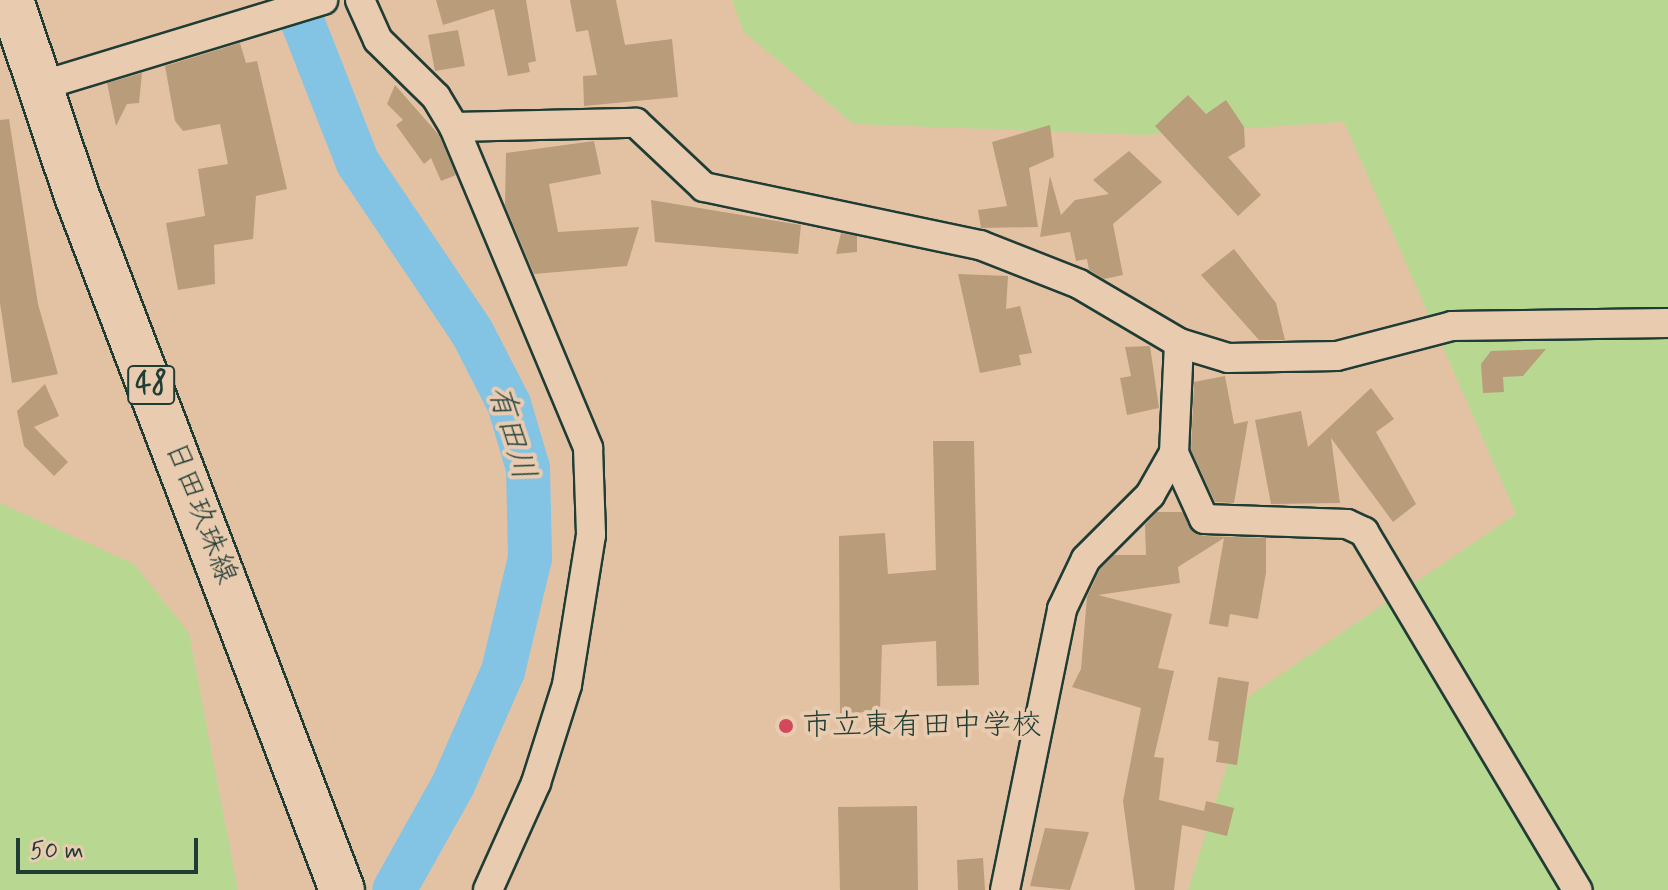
<!DOCTYPE html>
<meta charset="utf-8">
<style>
body{margin:0}
#map{position:relative;width:1668px;height:890px;overflow:hidden;background:#e3c2a4;font-family:Mynerve,"Klee One",sans-serif}
div>[style]{position:absolute}
.green>*{inset:0;background:#b8d892}
.river>*{height:44px;margin:-22px;padding:0 22px;transform-origin:22px;border-radius:22px;background:#83c3e4}
.building>*{inset:0;background:#b99c7a}
.roads{filter:drop-shadow(2px 0 #1f3d34) drop-shadow(-2px 0 #1f3d34) drop-shadow(0 2px #1f3d34) drop-shadow(0 -2px #1f3d34)}
.minor>*{height:28px;margin:-14px;padding:0 14px;transform-origin:14px;border-radius:14px;background:#e9cbb0}
.primary>*{height:44px;margin:-22px;padding:0 22px;transform-origin:22px;border-radius:22px;background:#e9cbb0}
.dots>*{width:22px;height:22px;translate:-50% -50%;box-sizing:border-box;border:4px solid #e9cbb0;border-radius:50%}
span{translate:-50% -50%;white-space:nowrap;text-align:center;line-height:1.15;-webkit-text-stroke:8px #e9cbb0;paint-order:stroke}
.shield-label span{padding:2px 6px;background:#e9cbb0;border:2px solid;border-radius:6px;-webkit-text-stroke-width:0}
.shield-label{font-size:28px;color:#1f3d34;font-weight:700}
.street-label{font-size:30px;color:#1f3d34}
.poi-label{font-size:30px;color:#1f3d34}
.left{translate:0 -50%;text-align:left}
.water-label{font-size:32px;color:#24443d;font-style:italic}
.scale{position:absolute;left:16px;top:838px;width:182px;height:36px;box-sizing:border-box;border:4px solid #1f3d34;border-top:0;padding-left:10px;font-size:24px;line-height:28px;white-space:nowrap;color:#1f3d34;-webkit-text-stroke:6px #e9cbb0;paint-order:stroke}
</style>
<div id="map">
<div class="green">
<div style="clip-path:polygon(732px 0,1668px 0,1668px 890px,1188px 890px,1249px 696px,1516px 514px,1344px 122px,1143px 135px,853px 124px,743px 31px)"></div>
<div style="clip-path:polygon(0 503px,134px 564px,189px 633px,238px 890px,0 890px)"></div>
</div>
<div class="river">
<div style="left:294px;top:0;width:175px;rotate:68.6deg"></div>
<div style="left:358px;top:163px;width:204px;rotate:56deg"></div>
<div style="left:472px;top:332px;width:81px;rotate:62.8deg"></div>
<div style="left:509px;top:404px;width:67px;rotate:73.5deg"></div>
<div style="left:528px;top:468px;width:90px;rotate:88.7deg"></div>
<div style="left:530px;top:558px;width:116px;rotate:103.4deg"></div>
<div style="left:503px;top:671px;width:124px;rotate:113.7deg"></div>
<div style="left:453px;top:785px;width:120px;rotate:119.3deg"></div>
</div>
<div class="building">
<div style="clip-path:polygon(436px 0,526px 0,536px 61px,528px 63px,530px 72px,508px 76px,494px 9px,443px 25px)"></div>
<div style="clip-path:polygon(570px 0,616px 0,625px 45px,672px 39px,678px 97px,584px 106px,583px 76px,597px 75px,588px 30px,576px 32px)"></div>
<div style="clip-path:polygon(458px 30px,465px 66px,435px 71px,428px 35px)"></div>
<div style="clip-path:polygon(240px 43px,246px 63px,257px 61px,287px 189px,256px 196px,253px 239px,214px 245px,215px 284px,178px 290px,166px 223px,205px 216px,198px 169px,228px 164px,220px 124px,183px 131px,175px 121px,165px 66px)"></div>
<div style="clip-path:polygon(142px 73px,139px 103px,127px 104px,116px 126px,107px 83px)"></div>
<div style="clip-path:polygon(395px 85px,439px 135px,456px 175px,441px 181px,431px 158px,424px 164px,396px 125px,403px 120px,387px 104px)"></div>
<div style="clip-path:polygon(1188px 95px,1206px 114px,1226px 100px,1244px 127px,1245px 147px,1228px 157px,1261px 195px,1238px 216px,1155px 126px)"></div>
<div style="clip-path:polygon(9px 119px,38px 304px,58px 374px,12px 383px,0 303px,0 120px)"></div>
<div style="clip-path:polygon(1050px 125px,1054px 157px,1029px 168px,1038px 227px,981px 228px,978px 210px,1007px 206px,992px 142px)"></div>
<div style="clip-path:polygon(594px 141px,601px 174px,549px 184px,558px 232px,639px 227px,627px 266px,534px 274px,505px 205px,506px 153px)"></div>
<div style="clip-path:polygon(1129px 151px,1162px 182px,1113px 224px,1123px 275px,1104px 279px,1089px 270px,1087px 259px,1076px 261px,1070px 232px,1040px 237px,1050px 176px,1061px 215px,1075px 200px,1109px 194px,1093px 180px)"></div>
<div style="clip-path:polygon(651px 200px,801px 225px,798px 254px,655px 242px)"></div>
<div style="clip-path:polygon(841px 233px,857px 236px,857px 252px,836px 254px)"></div>
<div style="clip-path:polygon(1234px 249px,1276px 303px,1285px 340px,1259px 340px,1201px 275px)"></div>
<div style="clip-path:polygon(958px 274px,1008px 276px,1006px 309px,1020px 306px,1032px 353px,1019px 355px,1021px 365px,980px 373px)"></div>
<div style="clip-path:polygon(1150px 346px,1159px 408px,1127px 415px,1120px 378px,1131px 376px,1125px 347px)"></div>
<div style="clip-path:polygon(1546px 349px,1523px 376px,1503px 377px,1504px 392px,1483px 393px,1481px 364px,1491px 351px)"></div>
<div style="clip-path:polygon(1225px 376px,1234px 424px,1248px 421px,1234px 503px,1215px 502px,1191px 450px,1194px 382px)"></div>
<div style="clip-path:polygon(45px 384px,59px 416px,34px 427px,68px 462px,54px 476px,24px 446px,17px 411px)"></div>
<div style="clip-path:polygon(1371px 388px,1394px 419px,1376px 432px,1416px 504px,1393px 522px,1331px 438px,1340px 503px,1271px 504px,1255px 420px,1301px 411px,1308px 447px)"></div>
<div style="clip-path:polygon(933px 441px,974px 441px,979px 685px,937px 686px,936px 641px,882px 645px,880px 711px,840px 714px,839px 536px,885px 533px,888px 574px,936px 570px)"></div>
<div style="clip-path:polygon(1157px 512px,1182px 512px,1203px 536px,1266px 538px,1266px 573px,1258px 619px,1230px 614px,1228px 627px,1209px 624px,1224px 538px,1178px 567px,1180px 583px,1098px 595px,1172px 614px,1158px 668px,1174px 671px,1154px 757px,1164px 758px,1159px 800px,1204px 811px,1206px 801px,1234px 808px,1227px 836px,1182px 825px,1174px 890px,1135px 890px,1123px 801px,1141px 708px,1072px 687px,1081px 669px,1087px 597px,1100px 569px,1114px 555px,1146px 555px,1145px 525px)"></div>
<div style="clip-path:polygon(1218px 677px,1249px 682px,1237px 765px,1216px 762px,1219px 742px,1208px 740px)"></div>
<div style="clip-path:polygon(917px 806px,918px 890px,840px 890px,838px 807px)"></div>
<div style="clip-path:polygon(1045px 828px,1089px 832px,1070px 890px,1030px 886px)"></div>
<div style="clip-path:polygon(983px 858px,985px 890px,958px 890px,957px 860px)"></div>
</div>
<div class="roads">
<div class="minor">
<div style="left:360px;top:0;width:44px;rotate:65.8deg"></div>
<div style="left:378px;top:40px;width:81px;rotate:44.5deg"></div>
<div style="left:436px;top:97px;width:35px;rotate:59deg"></div>
<div style="left:454px;top:127px;width:348px;rotate:67.3deg"></div>
<div style="left:588px;top:448px;width:87px;rotate:88deg"></div>
<div style="left:591px;top:535px;width:152px;rotate:99.1deg"></div>
<div style="left:567px;top:685px;width:103px;rotate:107.6deg"></div>
<div style="left:536px;top:783px;width:117px;rotate:114.2deg"></div>
<div style="left:40px;top:86px;width:296px;rotate:-16.9deg"></div>
<div style="left:454px;top:127px;width:182px;rotate:-1.3deg"></div>
<div style="left:636px;top:123px;width:93px;rotate:43.3deg"></div>
<div style="left:704px;top:187px;width:282px;rotate:11.9deg"></div>
<div style="left:980px;top:245px;width:106px;rotate:21.5deg"></div>
<div style="left:1079px;top:284px;width:116px;rotate:30.5deg"></div>
<div style="left:1179px;top:343px;width:51px;rotate:17deg"></div>
<div style="left:1228px;top:358px;width:109px;rotate:-1.1deg"></div>
<div style="left:1337px;top:356px;width:119px;rotate:-14.6deg"></div>
<div style="left:1452px;top:326px;width:216px;rotate:-0.8deg"></div>
<div style="left:1179px;top:343px;width:110px;rotate:92.6deg"></div>
<div style="left:1174px;top:453px;width:72px;rotate:65.6deg"></div>
<div style="left:1204px;top:519px;width:143px;rotate:2deg"></div>
<div style="left:1347px;top:524px;width:19px;rotate:25deg"></div>
<div style="left:1364px;top:532px;width:417px;rotate:59.2deg"></div>
<div style="left:1005px;top:890px;width:287px;rotate:-78.5deg"></div>
<div style="left:1062px;top:609px;width:55px;rotate:-64.4deg"></div>
<div style="left:1086px;top:559px;width:91px;rotate:-45deg"></div>
<div style="left:1150px;top:495px;width:48px;rotate:-60.3deg"></div>
</div>
<div class="primary">
<div style="left:11px;top:0;width:207px;rotate:71.4deg"></div>
<div style="left:77px;top:196px;width:743px;rotate:69.1deg"></div>
</div>
</div>
<div class="dots">
<div style="left:786px;top:726px;background:#d1495b"></div>
</div>
<div class="shield-label">
<span style="left:151px;top:385px">48</span>
</div>
<div class="street-label">
<span style="left:200px;top:513px;rotate:69deg">日田玖珠線</span>
</div>
<div class="poi-label">
<span class="left" style="left:802px;top:726px">市立東有田中学校</span>
</div>
<div class="water-label">
<span style="left:511px;top:433px;rotate:74deg">有田川</span>
</div>
<div class="scale">50 m</div>
</div>
